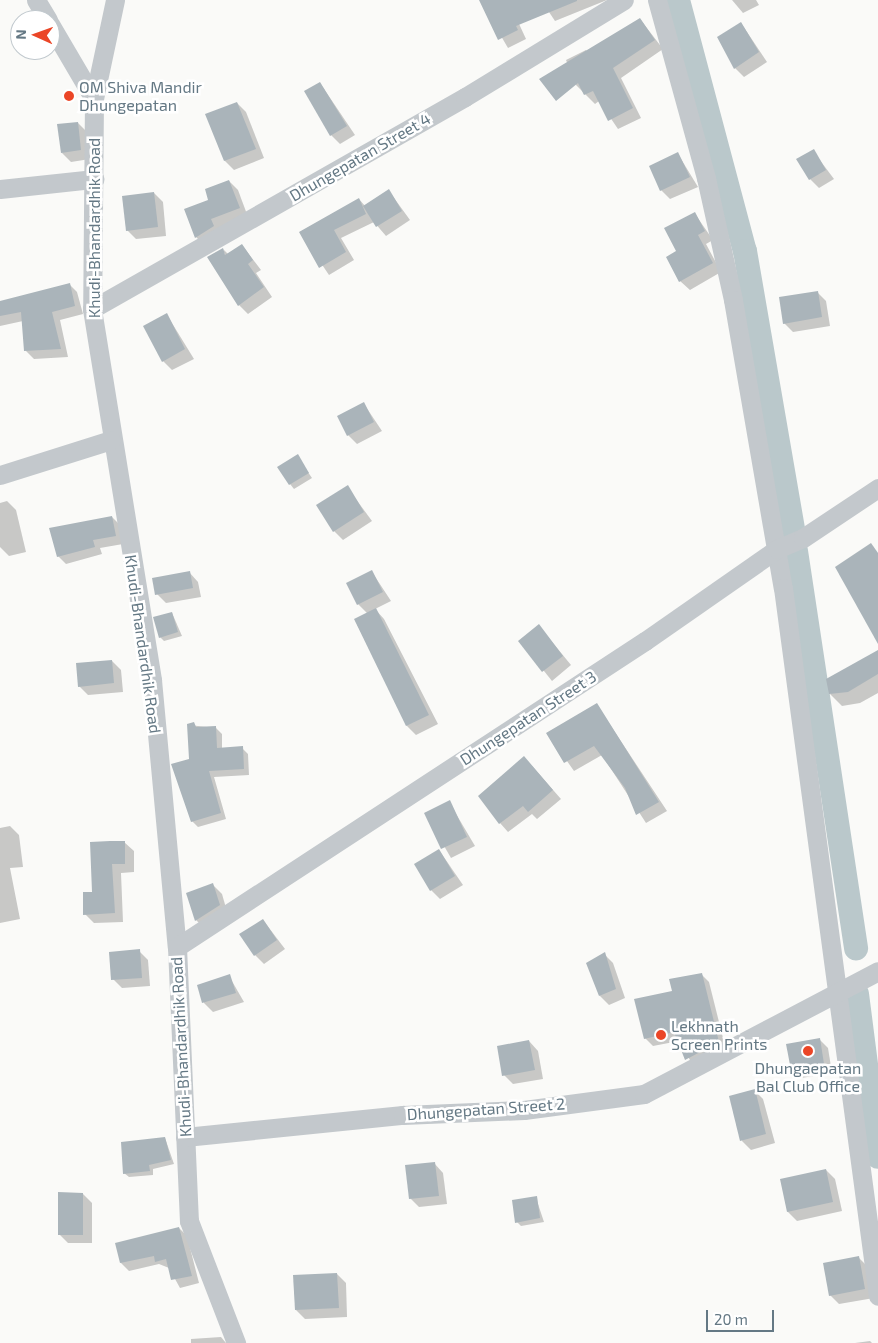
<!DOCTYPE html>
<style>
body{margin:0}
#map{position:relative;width:878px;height:1343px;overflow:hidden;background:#fafaf8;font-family:"Exo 2",sans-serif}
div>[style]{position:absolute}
.shadow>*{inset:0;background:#0003}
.canal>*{height:24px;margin:-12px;padding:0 12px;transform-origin:12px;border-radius:12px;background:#bac8cb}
.building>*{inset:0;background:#aab4ba}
.minor>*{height:19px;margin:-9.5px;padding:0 9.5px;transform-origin:9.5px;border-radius:9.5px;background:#c3c8cc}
.dots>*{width:14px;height:14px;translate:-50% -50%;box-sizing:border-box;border:2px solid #fff;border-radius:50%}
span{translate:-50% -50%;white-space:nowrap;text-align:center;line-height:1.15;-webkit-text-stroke:5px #fff;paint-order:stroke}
.poi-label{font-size:16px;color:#647884}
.left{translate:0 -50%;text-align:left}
.street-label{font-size:16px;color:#647884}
.north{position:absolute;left:10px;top:10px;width:50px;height:50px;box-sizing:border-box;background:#fff;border:1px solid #c1c9ce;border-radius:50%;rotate:272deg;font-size:14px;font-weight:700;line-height:20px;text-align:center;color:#647884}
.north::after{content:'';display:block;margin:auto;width:18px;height:22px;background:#eb4627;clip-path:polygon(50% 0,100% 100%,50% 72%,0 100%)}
.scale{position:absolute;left:706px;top:1310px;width:68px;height:22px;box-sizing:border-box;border:2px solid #647884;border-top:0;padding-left:6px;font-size:15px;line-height:18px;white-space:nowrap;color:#647884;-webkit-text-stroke:4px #fff;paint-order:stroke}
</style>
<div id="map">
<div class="shadow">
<div style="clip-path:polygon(480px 0,508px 0,526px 39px,508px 48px)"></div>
<div style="clip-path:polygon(541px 0,607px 0,555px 21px)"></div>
<div style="clip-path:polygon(732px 0,756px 0,759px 5px,743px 13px)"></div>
<div style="clip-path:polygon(640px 19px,663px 49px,621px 78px,641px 118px,618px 129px,599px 101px,595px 104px,576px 85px,566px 60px,586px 50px,589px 54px)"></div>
<div style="clip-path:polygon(741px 23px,767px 62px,744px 77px,735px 68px)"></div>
<div style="clip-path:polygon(320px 83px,355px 135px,340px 144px,331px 135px)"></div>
<div style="clip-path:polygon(237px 103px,246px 112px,264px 158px,234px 170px,225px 161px,207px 115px)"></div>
<div style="clip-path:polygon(78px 123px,87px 132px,90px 159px,71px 162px,62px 153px)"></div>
<div style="clip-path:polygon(813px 151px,834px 179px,819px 188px,810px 179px)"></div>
<div style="clip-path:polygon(678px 154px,698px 187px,670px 199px,661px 190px)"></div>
<div style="clip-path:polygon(229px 181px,238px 190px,248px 217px,205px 246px,196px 237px,210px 200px)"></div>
<div style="clip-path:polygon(389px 191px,410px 220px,386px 236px,374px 222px,341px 238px,354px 260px,329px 275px,300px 232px,359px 199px,365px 206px)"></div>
<div style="clip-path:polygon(154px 193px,163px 202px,166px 236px,136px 239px,127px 230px)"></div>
<div style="clip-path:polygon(695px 214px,713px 240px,706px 244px,721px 272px,690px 290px,680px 281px,678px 251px)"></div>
<div style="clip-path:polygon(242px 245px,261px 270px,256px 273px,272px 297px,248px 314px,239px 305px,223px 249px,228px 254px)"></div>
<div style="clip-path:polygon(69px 284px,77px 292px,83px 314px,60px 320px,68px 357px,34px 359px,26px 351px,23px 321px,0 326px,0 302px)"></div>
<div style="clip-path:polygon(817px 292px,826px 301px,830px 326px,793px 332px,784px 323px)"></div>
<div style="clip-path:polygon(167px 315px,194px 359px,172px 370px,163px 361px)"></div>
<div style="clip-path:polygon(364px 404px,382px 431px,357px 444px,348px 435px)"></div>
<div style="clip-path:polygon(297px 456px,312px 478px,294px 489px,290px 484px)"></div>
<div style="clip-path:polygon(347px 487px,372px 521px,343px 540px,334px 531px)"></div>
<div style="clip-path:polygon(7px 501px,16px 510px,26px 552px,9px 556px,0 547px,0 503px)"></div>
<div style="clip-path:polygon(112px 517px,120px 525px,123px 544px,100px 548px,102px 554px,66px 564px,58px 556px)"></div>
<div style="clip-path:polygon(189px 572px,198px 582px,201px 597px,166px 603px,157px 594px)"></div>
<div style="clip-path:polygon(372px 572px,391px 601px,375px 609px,384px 619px,438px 724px,416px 735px,407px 726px,355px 620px,368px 614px,358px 604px)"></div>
<div style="clip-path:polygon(172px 613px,182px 636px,164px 641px,160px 637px)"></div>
<div style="clip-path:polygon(539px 626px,571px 665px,552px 681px,520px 641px)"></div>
<div style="clip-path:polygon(878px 651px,878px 693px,860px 703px,842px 706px,830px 694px)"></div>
<div style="clip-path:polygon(112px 661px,121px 670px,123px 692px,88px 695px,79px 686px)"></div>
<div style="clip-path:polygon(597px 705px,667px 811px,646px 823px,602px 755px,574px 771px,548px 734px)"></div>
<div style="clip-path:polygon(189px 725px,216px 728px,222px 734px,222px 749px,242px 748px,248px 754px,249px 775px,214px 777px,226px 819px,198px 827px,192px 821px)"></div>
<div style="clip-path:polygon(532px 766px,561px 799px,537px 819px,532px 814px,508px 832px,500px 823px)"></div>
<div style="clip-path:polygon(449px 802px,475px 846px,451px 858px,425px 813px)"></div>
<div style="clip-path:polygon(10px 826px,19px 835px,23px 867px,10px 868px,20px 919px,0 923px,0 828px)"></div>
<div style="clip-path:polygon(124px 842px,134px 851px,134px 872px,121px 873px,123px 922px,94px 923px,85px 914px)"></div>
<div style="clip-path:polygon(439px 850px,463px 885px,440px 899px,431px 890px)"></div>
<div style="clip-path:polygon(213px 885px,222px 894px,228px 915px,205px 929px,196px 920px)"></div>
<div style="clip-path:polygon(263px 920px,285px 949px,264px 964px,255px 955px)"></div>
<div style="clip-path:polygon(139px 951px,148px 960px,150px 986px,122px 988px,113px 979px)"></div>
<div style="clip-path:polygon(604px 954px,613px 963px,625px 998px,609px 1005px,600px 996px)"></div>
<div style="clip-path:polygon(701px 974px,709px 982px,726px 1050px,694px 1067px,679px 1041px,653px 1046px,645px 1038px,673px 992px)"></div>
<div style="clip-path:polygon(229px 976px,244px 1002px,213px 1012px,204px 1003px,198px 986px)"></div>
<div style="clip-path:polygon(819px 1039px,828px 1048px,832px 1073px,801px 1078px,792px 1069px)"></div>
<div style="clip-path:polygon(529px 1041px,538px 1051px,543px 1079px,513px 1084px,504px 1075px)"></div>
<div style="clip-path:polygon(754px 1090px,763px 1099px,775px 1143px,751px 1150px,742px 1141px)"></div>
<div style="clip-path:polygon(165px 1138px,174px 1164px,153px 1169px,153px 1175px,129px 1177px,124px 1173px)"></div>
<div style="clip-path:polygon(434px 1163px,443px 1173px,447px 1204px,419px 1207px,410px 1198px)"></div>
<div style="clip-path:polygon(826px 1170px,835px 1179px,842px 1211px,797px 1221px,788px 1212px,782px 1180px)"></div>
<div style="clip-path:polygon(83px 1194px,92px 1203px,92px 1243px,68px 1243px,59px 1234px)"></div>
<div style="clip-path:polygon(536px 1198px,544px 1222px,521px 1226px,517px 1222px)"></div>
<div style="clip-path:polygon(179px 1228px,187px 1236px,199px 1283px,180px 1288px,169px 1268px,159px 1264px,129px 1271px,121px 1263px,117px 1244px)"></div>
<div style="clip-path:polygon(859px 1258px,868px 1267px,874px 1298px,839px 1304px,830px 1295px)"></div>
<div style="clip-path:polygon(337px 1274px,346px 1283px,347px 1317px,305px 1319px,296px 1310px)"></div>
<div style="clip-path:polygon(221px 1337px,226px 1343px,191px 1343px,191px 1339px)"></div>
<div style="clip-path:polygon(870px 1341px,872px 1343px,855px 1343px)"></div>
</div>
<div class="canal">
<div style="left:678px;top:0;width:260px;rotate:75.1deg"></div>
<div style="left:745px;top:251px;width:283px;rotate:80.2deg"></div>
<div style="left:796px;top:551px;width:402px;rotate:81.4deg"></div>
<div style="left:857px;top:994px;width:164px;rotate:82.7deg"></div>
</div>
<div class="building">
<div style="clip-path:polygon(479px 0,577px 0,577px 1px,516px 26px,518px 30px,498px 40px)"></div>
<div style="clip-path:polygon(640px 18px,655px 40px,613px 68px,633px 108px,608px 121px,593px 91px,584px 95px,578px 83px,556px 101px,539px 79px)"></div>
<div style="clip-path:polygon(741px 22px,759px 52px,734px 69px,717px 37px)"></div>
<div style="clip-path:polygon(320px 82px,347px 126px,330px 136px,304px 91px)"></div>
<div style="clip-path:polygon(237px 102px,256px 149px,224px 161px,205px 114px)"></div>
<div style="clip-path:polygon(78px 122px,81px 150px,61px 153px,57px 124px)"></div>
<div style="clip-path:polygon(814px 149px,826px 170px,809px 180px,796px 159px)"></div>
<div style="clip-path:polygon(678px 152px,690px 177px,660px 191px,649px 166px)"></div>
<div style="clip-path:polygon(229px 180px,240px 208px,211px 219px,214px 226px,195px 238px,184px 209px,208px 200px,205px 189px)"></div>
<div style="clip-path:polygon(389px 189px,402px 211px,376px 227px,363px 206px)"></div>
<div style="clip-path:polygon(154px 192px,158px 227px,126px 231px,122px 196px)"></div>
<div style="clip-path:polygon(359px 198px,366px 214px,334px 230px,346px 252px,319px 268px,299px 232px)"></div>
<div style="clip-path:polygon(695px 212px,705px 231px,698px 235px,713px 263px,679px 282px,666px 257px,676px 251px,664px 228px)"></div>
<div style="clip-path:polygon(242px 244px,253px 260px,248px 264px,264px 287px,238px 306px,207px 257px,223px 248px,225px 255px)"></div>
<div style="clip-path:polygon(70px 283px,75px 306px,52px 312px,61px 349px,24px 351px,21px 312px,0 316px,0 301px)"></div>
<div style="clip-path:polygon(818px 291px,822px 317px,783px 324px,779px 297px)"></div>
<div style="clip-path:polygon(167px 313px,185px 349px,162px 362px,143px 326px)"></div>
<div style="clip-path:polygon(364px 402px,374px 422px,347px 436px,337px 416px)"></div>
<div style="clip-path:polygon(298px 454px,309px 473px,289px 485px,277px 467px)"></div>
<div style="clip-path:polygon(348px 485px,364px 512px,333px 532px,316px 505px)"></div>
<div style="clip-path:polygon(112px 516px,116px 536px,93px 540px,95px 547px,57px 557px,49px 528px)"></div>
<div style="clip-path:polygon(871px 543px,878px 553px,878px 644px,835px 567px)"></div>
<div style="clip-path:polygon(372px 570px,383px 592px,357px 605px,346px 583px)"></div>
<div style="clip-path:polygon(190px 571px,193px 588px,155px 595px,152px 578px)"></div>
<div style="clip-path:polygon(376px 608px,429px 715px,406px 726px,354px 619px)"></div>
<div style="clip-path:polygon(172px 612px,178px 632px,159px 638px,153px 617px)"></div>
<div style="clip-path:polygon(539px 624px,563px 656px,542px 672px,518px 641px)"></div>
<div style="clip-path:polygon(878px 650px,878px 674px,848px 692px,829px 694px,826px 679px)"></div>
<div style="clip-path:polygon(112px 660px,114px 683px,78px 687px,76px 663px)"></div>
<div style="clip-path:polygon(597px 703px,659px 802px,636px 815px,625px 788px,594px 746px,564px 763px,546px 733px)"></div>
<div style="clip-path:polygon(194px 722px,196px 727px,216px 726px,217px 748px,243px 746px,244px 769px,209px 771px,221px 813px,191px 822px,171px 764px,189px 759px,187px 724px)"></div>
<div style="clip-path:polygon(524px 756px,553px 790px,528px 812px,523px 806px,499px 824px,478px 796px)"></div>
<div style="clip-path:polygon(450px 800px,467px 837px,441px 849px,424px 813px)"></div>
<div style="clip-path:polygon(110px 841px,125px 841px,125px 864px,112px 864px,115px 913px,83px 915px,83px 892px,92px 892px,90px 842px)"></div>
<div style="clip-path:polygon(439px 849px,455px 876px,430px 891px,414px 864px)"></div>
<div style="clip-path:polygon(213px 883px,220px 905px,195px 921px,186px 893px)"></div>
<div style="clip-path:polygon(263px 919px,277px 940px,254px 956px,239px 934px)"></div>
<div style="clip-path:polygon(140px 949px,142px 978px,111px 980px,109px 952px)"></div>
<div style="clip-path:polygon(605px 952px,616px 989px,599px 996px,586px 963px)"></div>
<div style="clip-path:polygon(702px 973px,719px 1042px,685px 1060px,674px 1032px,644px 1039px,634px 999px,672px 991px,669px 979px)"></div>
<div style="clip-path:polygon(230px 974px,236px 993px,202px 1003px,197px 985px)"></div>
<div style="clip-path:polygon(820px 1038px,824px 1064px,791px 1070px,786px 1044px)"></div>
<div style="clip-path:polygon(529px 1040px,535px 1070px,502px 1076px,497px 1046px)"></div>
<div style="clip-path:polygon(755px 1089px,766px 1134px,740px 1141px,729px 1096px)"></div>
<div style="clip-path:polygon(165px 1137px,171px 1160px,149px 1165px,150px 1171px,123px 1174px,121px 1142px)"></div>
<div style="clip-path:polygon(435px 1162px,439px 1196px,409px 1199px,405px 1165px)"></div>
<div style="clip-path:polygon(826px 1169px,833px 1202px,787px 1212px,780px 1179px)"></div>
<div style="clip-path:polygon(58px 1192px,83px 1193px,83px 1235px,58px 1235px)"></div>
<div style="clip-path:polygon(537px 1196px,540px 1218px,515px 1223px,512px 1200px)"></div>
<div style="clip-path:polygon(179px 1227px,192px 1276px,171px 1280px,166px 1259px,155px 1262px,154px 1256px,120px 1263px,115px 1243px)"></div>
<div style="clip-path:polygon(859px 1256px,865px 1289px,829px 1296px,823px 1263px)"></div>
<div style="clip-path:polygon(337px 1273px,339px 1308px,295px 1310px,293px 1275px)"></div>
</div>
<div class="minor">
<div style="left:36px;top:0;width:23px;rotate:59deg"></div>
<div style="left:115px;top:0;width:101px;rotate:102deg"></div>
<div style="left:94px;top:99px;width:210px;rotate:90.5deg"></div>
<div style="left:92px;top:309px;width:376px;rotate:80.8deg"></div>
<div style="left:152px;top:680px;width:268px;rotate:84.7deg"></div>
<div style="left:177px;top:947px;width:274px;rotate:87.5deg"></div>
<div style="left:189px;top:1221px;width:131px;rotate:68.9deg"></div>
<div style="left:657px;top:0;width:185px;rotate:74.6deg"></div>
<div style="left:706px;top:178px;width:125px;rotate:77.5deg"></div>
<div style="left:733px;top:300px;width:292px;rotate:80.2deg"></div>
<div style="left:783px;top:588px;width:714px;rotate:82.36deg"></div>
<div style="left:50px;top:24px;width:87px;rotate:59.6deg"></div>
<div style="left:0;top:189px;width:95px;rotate:-6.1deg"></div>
<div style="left:92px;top:309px;width:429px;rotate:-29.6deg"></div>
<div style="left:465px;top:97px;width:186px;rotate:-31.4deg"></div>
<div style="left:0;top:475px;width:116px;rotate:-17.5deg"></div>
<div style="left:177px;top:947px;width:559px;rotate:-33.18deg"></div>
<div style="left:645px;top:641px;width:161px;rotate:-34.9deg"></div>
<div style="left:777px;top:549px;width:28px;rotate:-23deg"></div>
<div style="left:803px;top:538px;width:90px;rotate:-33.7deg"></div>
<div style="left:185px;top:1137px;width:219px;rotate:-5.8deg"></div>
<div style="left:403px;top:1115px;width:121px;rotate:-2.4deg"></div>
<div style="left:524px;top:1110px;width:121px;rotate:-7.6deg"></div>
<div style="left:644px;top:1094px;width:264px;rotate:-27.7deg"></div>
</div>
<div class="dots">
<div style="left:69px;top:96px;background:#eb4627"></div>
<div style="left:661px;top:1035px;background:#eb4627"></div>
<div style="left:808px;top:1051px;background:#eb4627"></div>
</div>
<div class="poi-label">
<span class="left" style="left:79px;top:96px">OM Shiva Mandir<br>Dhungepatan</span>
<span class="left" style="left:671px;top:1035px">Lekhnath<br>Screen Prints</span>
<span style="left:808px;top:1077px">Dhungaepatan<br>Bal Club Office</span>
</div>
<div class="street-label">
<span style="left:360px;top:157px;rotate:-30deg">Dhungepatan Street 4</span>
<span style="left:94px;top:228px;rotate:-90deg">Khudi-Bhandardhik Road</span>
<span style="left:143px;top:644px;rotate:82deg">Khudi-Bhandardhik Road</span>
<span style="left:528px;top:718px;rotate:-33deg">Dhungepatan Street 3</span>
<span style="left:181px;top:1047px;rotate:-93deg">Khudi-Bhandardhik Road</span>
<span style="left:486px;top:1109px;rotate:-4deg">Dhungepatan Street 2</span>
</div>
<div class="north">N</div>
<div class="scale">20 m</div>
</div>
